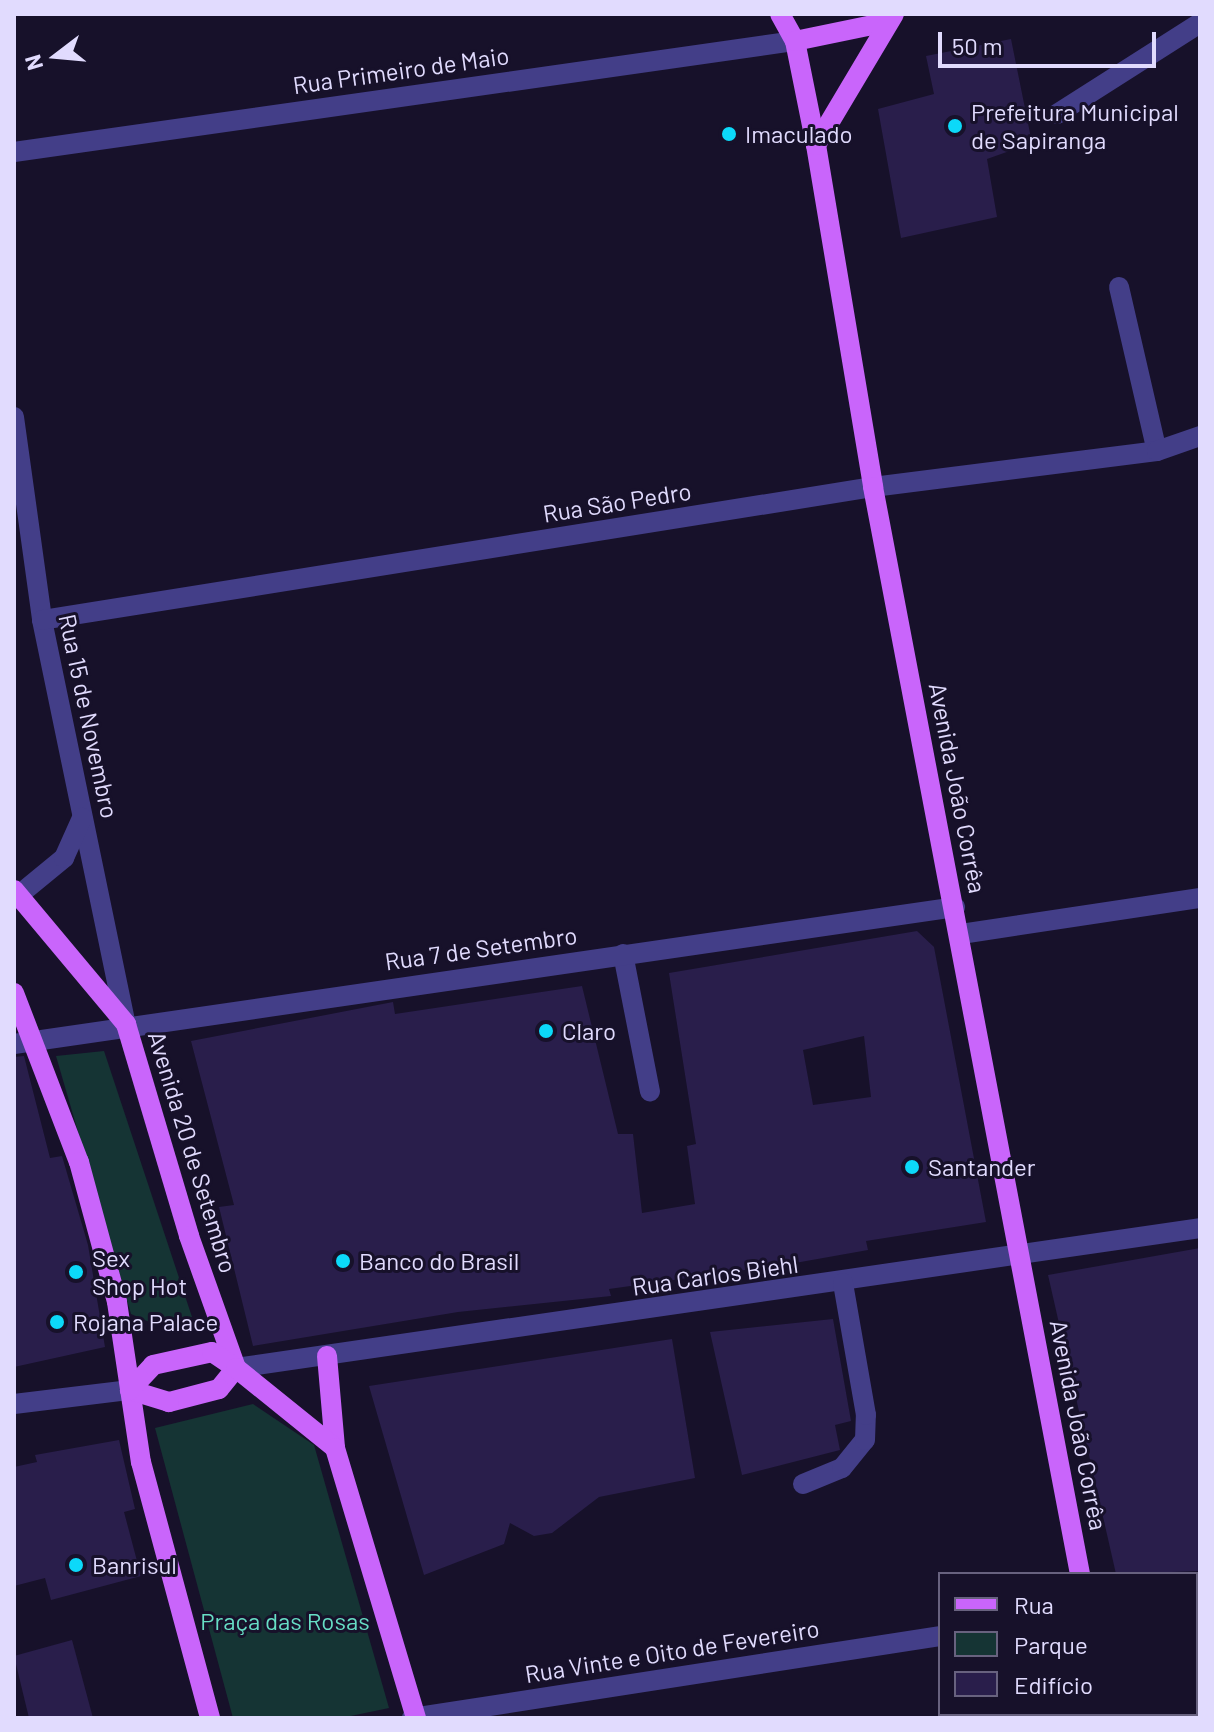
<!DOCTYPE html>
<meta charset="utf-8">
<style>
body{margin:0}
#map{position:relative;width:1214px;height:1732px;overflow:hidden;background:#17112a;font-family:Barlow,sans-serif}
div>[style]{position:absolute}
.green>*{inset:0;background:#153434}
.building>*{inset:0;background:#291e4b}
.minor>*{height:20px;margin:-10px;padding:0 10px;transform-origin:10px;border-radius:10px;background:#433e88}
.major>*{height:20px;margin:-10px;padding:0 10px;transform-origin:10px;border-radius:10px;background:#c965fb}
.dots>*{width:22px;height:22px;translate:-50% -50%;box-sizing:border-box;border:4px solid #17112a;border-radius:50%}
span{translate:-50% -50%;white-space:nowrap;text-align:center;line-height:1.15;-webkit-text-stroke:6px #17112a;paint-order:stroke}
.street-label{font-size:24px;color:#e1dbfe}
.poi-label{font-size:24px;color:#e1dbfe}
.left{translate:0 -50%;text-align:left}
.park-label{font-size:24px;color:#67dec5}
.frame{position:absolute;inset:0;border:16px solid #e1dbfe;pointer-events:none}
.legend{position:absolute;left:938px;top:1572px;width:260px;height:144px;box-sizing:border-box;background:#17112a;border:2px solid #68627f;margin:0;padding:10px 14px;list-style:none;font-size:24px;color:#e1dbfe}
.legend li{display:flex;align-items:center;gap:16px;height:40px}
.legend b{width:40px;border:2px solid #68627f}
.north{position:absolute;left:16px;top:16px;width:80px;height:80px;-webkit-text-stroke:6px #17112a;paint-order:stroke;rotate:254deg;font-size:22px;font-weight:700;line-height:32px;text-align:center;color:#e1dbfe}
.north::after{content:'';display:block;margin:auto;width:28px;height:36px;background:#e1dbfe;clip-path:polygon(50% 0,100% 100%,50% 72%,0 100%)}
.scale{position:absolute;left:938px;top:32px;width:218px;height:36px;box-sizing:border-box;border:4px solid #e1dbfe;border-top:0;padding-left:10px;font-size:24px;line-height:28px;white-space:nowrap;color:#e1dbfe;-webkit-text-stroke:6px #17112a;paint-order:stroke}
</style>
<div id="map">
<div class="green">
<div style="clip-path:polygon(104px 1051px,192px 1317px,154px 1324px,131px 1314px,56px 1056px)"></div>
<div style="clip-path:polygon(253px 1404px,314px 1445px,389px 1708px,341px 1718px,233px 1718px,155px 1428px)"></div>
</div>
<div class="building">
<div style="clip-path:polygon(1011px 39px,1032px 143px,987px 159px,997px 217px,901px 238px,878px 109px,934px 94px,926px 56px)"></div>
<div style="clip-path:polygon(evenodd,917px 931px,934px 947px,986px 1222px,866px 1241px,868px 1250px,795px 1263px,609px 1289px,611px 1296px,458px 1312px,253px 1346px,219px 1207px,234px 1205px,191px 1041px,393px 1002px,395px 1014px,582px 986px,618px 1134px,633px 1134px,642px 1213px,695px 1204px,687px 1146px,696px 1144px,669px 973px,917px 931px,864px 1036px,871px 1097px,813px 1105px,803px 1050px,864px 1036px)"></div>
<div style="clip-path:polygon(24px 1056px,50px 1158px,62px 1156px,88px 1245px,105px 1347px,14px 1367px,14px 1057px)"></div>
<div style="clip-path:polygon(1200px 1248px,1200px 1571px,1116px 1574px,1048px 1275px)"></div>
<div style="clip-path:polygon(833px 1319px,851px 1421px,835px 1425px,840px 1450px,742px 1475px,710px 1332px)"></div>
<div style="clip-path:polygon(672px 1339px,695px 1478px,599px 1497px,552px 1533px,534px 1536px,510px 1523px,504px 1544px,424px 1575px,369px 1386px)"></div>
<div style="clip-path:polygon(119px 1440px,135px 1509px,124px 1512px,141px 1576px,51px 1600px,45px 1578px,14px 1586px,14px 1467px,37px 1462px,35px 1455px)"></div>
<div style="clip-path:polygon(72px 1640px,93px 1718px,29px 1718px,14px 1656px)"></div>
</div>
<div class="minor">
<div style="left:1057px;top:114px;width:169px;rotate:-32.5deg"></div>
<div style="left:14px;top:152px;width:789px;rotate:-8.09deg"></div>
<div style="left:1119px;top:287px;width:168px;rotate:77deg"></div>
<div style="left:14px;top:417px;width:205px;rotate:82.1deg"></div>
<div style="left:42px;top:620px;width:413px;rotate:78.3deg"></div>
<div style="left:42px;top:620px;width:842px;rotate:-9.09deg"></div>
<div style="left:873px;top:487px;width:286px;rotate:-7.2deg"></div>
<div style="left:1157px;top:451px;width:46px;rotate:-19.2deg"></div>
<div style="left:14px;top:899px;width:65px;rotate:-39.4deg"></div>
<div style="left:64px;top:858px;width:44px;rotate:-65.8deg"></div>
<div style="left:961px;top:934px;width:242px;rotate:-8.6deg"></div>
<div style="left:623px;top:954px;width:140px;rotate:78.9deg"></div>
<div style="left:14px;top:1044px;width:951px;rotate:-8.28deg"></div>
<div style="left:236px;top:1368px;width:974px;rotate:-8.26deg"></div>
<div style="left:14px;top:1404px;width:117px;rotate:-6.9deg"></div>
<div style="left:803px;top:1484px;width:42px;rotate:-22.3deg"></div>
<div style="left:842px;top:1468px;width:36px;rotate:-51deg"></div>
<div style="left:865px;top:1440px;width:25px;rotate:-88deg"></div>
<div style="left:866px;top:1415px;width:134px;rotate:-99.9deg"></div>
<div style="left:1196px;top:1596px;width:4px;rotate:-14deg"></div>
<div style="left:412px;top:1718px;width:534px;rotate:-8.83deg"></div>
</div>
<div class="major">
<div style="left:780px;top:14px;width:31px;rotate:61deg"></div>
<div style="left:795px;top:41px;width:106px;rotate:78.6deg"></div>
<div style="left:816px;top:145px;width:347px;rotate:80.5deg"></div>
<div style="left:873px;top:487px;width:1107px;rotate:79.22deg"></div>
<div style="left:795px;top:41px;width:94px;rotate:-11.7deg"></div>
<div style="left:816px;top:145px;width:152px;rotate:-59.2deg"></div>
<div style="left:14px;top:890px;width:175px;rotate:50.1deg"></div>
<div style="left:126px;top:1024px;width:221px;rotate:73.4deg"></div>
<div style="left:189px;top:1236px;width:140px;rotate:70.4deg"></div>
<div style="left:14px;top:993px;width:181px;rotate:69deg"></div>
<div style="left:79px;top:1162px;width:145px;rotate:74.8deg"></div>
<div style="left:117px;top:1302px;width:162px;rotate:81.5deg"></div>
<div style="left:141px;top:1462px;width:265px;rotate:74.9deg"></div>
<div style="left:327px;top:1356px;width:92px;rotate:85deg"></div>
<div style="left:236px;top:1368px;width:27px;rotate:129deg"></div>
<div style="left:219px;top:1389px;width:52px;rotate:165.4deg"></div>
<div style="left:169px;top:1402px;width:41px;rotate:-162.9deg"></div>
<div style="left:130px;top:1390px;width:34px;rotate:-47deg"></div>
<div style="left:153px;top:1365px;width:60px;rotate:-12.4deg"></div>
<div style="left:212px;top:1352px;width:29px;rotate:34deg"></div>
<div style="left:236px;top:1368px;width:127px;rotate:38.9deg"></div>
<div style="left:335px;top:1448px;width:282px;rotate:73.3deg"></div>
<div style="left:1090px;top:1714px;width:4px;rotate:90deg"></div>
</div>
<div class="dots">
<div style="left:955px;top:126px;background:#0cd9f9"></div>
<div style="left:729px;top:134px;background:#0cd9f9"></div>
<div style="left:546px;top:1031px;background:#0cd9f9"></div>
<div style="left:912px;top:1167px;background:#0cd9f9"></div>
<div style="left:343px;top:1261px;background:#0cd9f9"></div>
<div style="left:76px;top:1272px;background:#0cd9f9"></div>
<div style="left:57px;top:1322px;background:#0cd9f9"></div>
<div style="left:76px;top:1565px;background:#0cd9f9"></div>
</div>
<div class="street-label">
<span style="left:401px;top:70px;rotate:-8deg">Rua Primeiro de Maio</span>
<span style="left:617px;top:502px;rotate:-9deg">Rua São Pedro</span>
<span style="left:89px;top:716px;rotate:78deg">Rua 15 de Novembro</span>
<span style="left:958px;top:788px;rotate:79deg">Avenida João Corrêa</span>
<span style="left:481px;top:948px;rotate:-8deg">Rua 7 de Setembro</span>
<span style="left:193px;top:1152px;rotate:73deg">Avenida 20 de Setembro</span>
<span style="left:715px;top:1275px;rotate:-8deg">Rua Carlos Biehl</span>
<span style="left:1079px;top:1425px;rotate:79deg">Avenida João Corrêa</span>
<span style="left:672px;top:1651px;rotate:-9deg">Rua Vinte e Oito de Fevereiro</span>
</div>
<div class="poi-label">
<span class="left" style="left:971px;top:126px">Prefeitura Municipal<br>de Sapiranga</span>
<span class="left" style="left:745px;top:134px">Imaculado</span>
<span class="left" style="left:562px;top:1031px">Claro</span>
<span class="left" style="left:928px;top:1167px">Santander</span>
<span class="left" style="left:92px;top:1272px">Sex<br>Shop Hot</span>
<span class="left" style="left:359px;top:1261px">Banco do Brasil</span>
<span class="left" style="left:73px;top:1322px">Rojana Palace</span>
<span class="left" style="left:92px;top:1565px">Banrisul</span>
</div>
<div class="park-label">
<span style="left:285px;top:1621px">Praça das Rosas</span>
</div>
<div class="frame"></div>
<ul class="legend">
<li><b style="height:10px;background:#c965fb"></b>Rua</li>
<li><b style="height:22px;background:#153434"></b>Parque</li>
<li><b style="height:22px;background:#291e4b"></b>Edifício</li>
</ul>
<div class="north">N</div>
<div class="scale">50 m</div>
</div>
